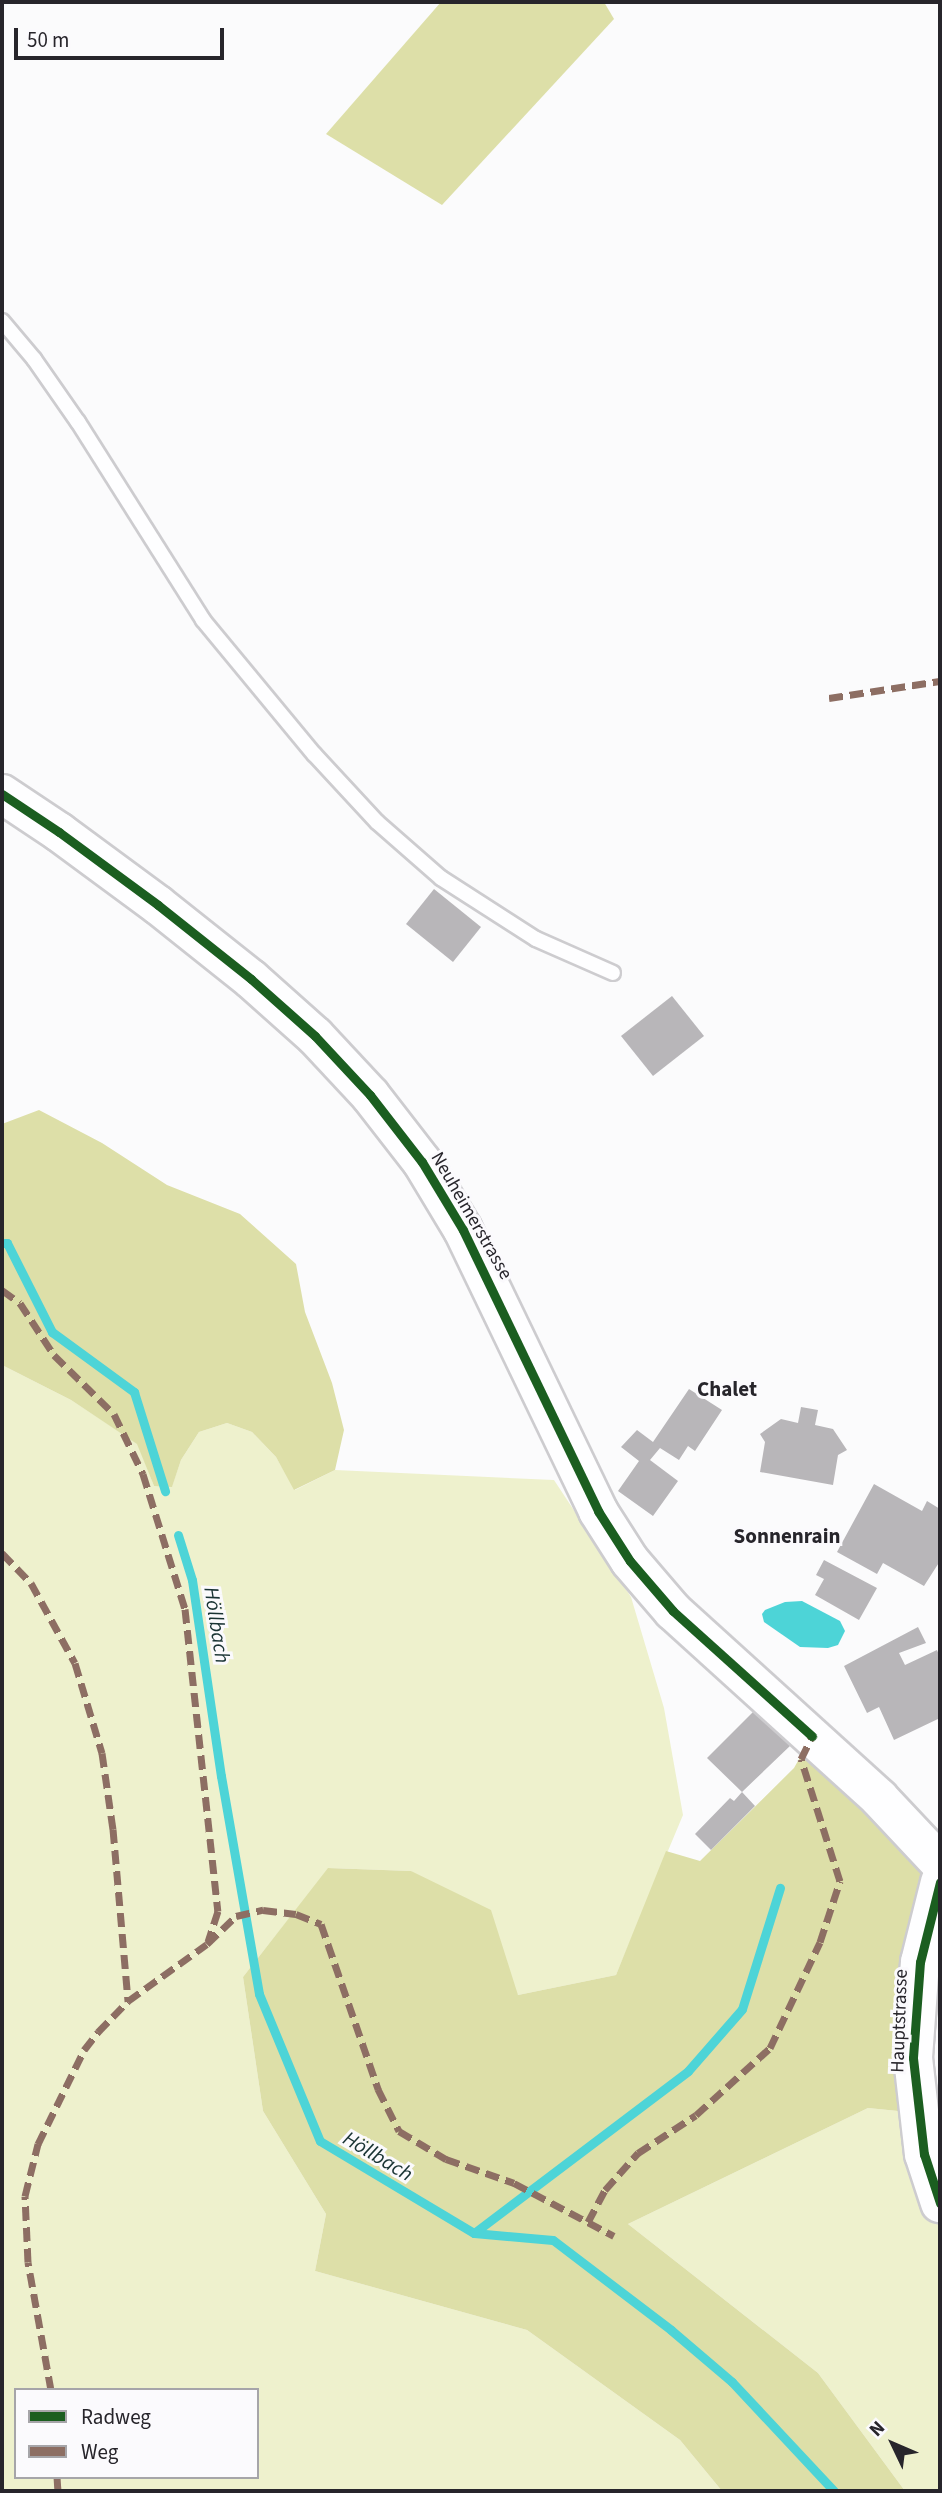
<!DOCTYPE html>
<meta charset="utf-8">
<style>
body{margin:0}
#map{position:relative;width:942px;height:2493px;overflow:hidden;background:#fbfbfc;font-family:"Source Sans 3",sans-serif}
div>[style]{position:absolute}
.green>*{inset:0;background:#eef1cd}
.forest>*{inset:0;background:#dddfa8}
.water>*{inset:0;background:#4dd4d7}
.stream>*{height:9px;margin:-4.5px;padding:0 4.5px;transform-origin:4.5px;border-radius:4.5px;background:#4dd4d7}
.building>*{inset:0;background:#b8b6b9}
.roads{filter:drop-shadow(2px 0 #cdcccf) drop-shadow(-2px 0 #cdcccf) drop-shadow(0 2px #cdcccf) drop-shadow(0 -2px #cdcccf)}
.lane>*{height:14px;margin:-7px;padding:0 7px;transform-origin:7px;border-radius:7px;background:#fefeff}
.secondary>*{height:38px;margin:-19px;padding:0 19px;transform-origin:19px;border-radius:19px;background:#fefeff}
.quiet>*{height:7px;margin-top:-3.5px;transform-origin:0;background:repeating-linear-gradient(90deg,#8d6e63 0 14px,transparent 0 21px)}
.cycleway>*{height:9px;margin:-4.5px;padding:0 4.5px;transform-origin:4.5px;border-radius:4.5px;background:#1b5e20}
span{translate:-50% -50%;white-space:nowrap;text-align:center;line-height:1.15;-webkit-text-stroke:6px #fbfafd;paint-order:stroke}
.street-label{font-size:19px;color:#27252b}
.neighbourhood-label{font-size:21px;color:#27252b;font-weight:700}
.water-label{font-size:21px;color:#193333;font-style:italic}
.frame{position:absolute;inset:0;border:4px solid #27252b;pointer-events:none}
.legend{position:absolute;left:14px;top:2388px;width:245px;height:91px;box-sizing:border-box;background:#fbfafd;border:2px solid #a6a5a9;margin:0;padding:9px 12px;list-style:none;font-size:21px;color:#27252b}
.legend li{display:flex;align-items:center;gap:14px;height:35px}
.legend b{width:35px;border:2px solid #a6a5a9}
.north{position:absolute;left:858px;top:2409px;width:70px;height:70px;-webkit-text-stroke:5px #fbfafd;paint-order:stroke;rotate:314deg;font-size:19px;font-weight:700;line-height:28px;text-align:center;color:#27252b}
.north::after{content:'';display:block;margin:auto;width:24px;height:32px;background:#27252b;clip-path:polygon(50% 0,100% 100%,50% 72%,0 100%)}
.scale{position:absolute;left:14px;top:28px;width:210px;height:32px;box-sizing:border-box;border:4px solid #27252b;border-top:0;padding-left:9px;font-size:21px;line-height:24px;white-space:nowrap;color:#27252b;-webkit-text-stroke:5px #fbfafd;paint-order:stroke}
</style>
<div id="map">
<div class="green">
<div style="clip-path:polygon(evenodd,2px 1365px,71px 1400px,138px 1444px,154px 1486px,172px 1486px,181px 1460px,199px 1432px,227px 1423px,252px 1432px,276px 1457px,295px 1490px,335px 1470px,554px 1480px,631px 1597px,664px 1708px,683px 1815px,616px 1975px,518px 1995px,411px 1871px,329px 1868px,243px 1977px,263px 2111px,326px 2214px,315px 2271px,527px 2330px,680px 2440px,722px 2491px,2px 2491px,2px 1365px,16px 2390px,257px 2390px,257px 2477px,16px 2477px,16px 2390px)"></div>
<div style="clip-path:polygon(868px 2108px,918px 2113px,940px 2203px,940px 2491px,905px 2491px,818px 2373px,628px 2224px)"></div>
</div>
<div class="forest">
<div style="clip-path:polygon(441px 2px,604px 2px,614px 19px,442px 205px,326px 134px)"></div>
<div style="clip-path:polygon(39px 1110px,102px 1143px,167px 1185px,240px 1214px,296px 1264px,305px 1312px,332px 1383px,344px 1430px,335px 1470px,294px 1490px,276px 1457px,252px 1432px,227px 1423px,199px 1432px,181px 1460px,172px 1487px,154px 1486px,137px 1444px,71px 1400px,2px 1365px,2px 1124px)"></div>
<div style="clip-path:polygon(812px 1736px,940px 1863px,918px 2113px,868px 2108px,628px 2224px,818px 2373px,905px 2491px,722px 2491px,680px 2440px,527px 2330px,315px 2271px,326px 2214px,263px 2111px,243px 1977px,328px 1868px,411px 1871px,491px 1910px,518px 1995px,616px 1975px,666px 1851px,700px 1861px,794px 1768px)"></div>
</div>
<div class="water">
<div style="clip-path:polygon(802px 1601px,840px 1621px,845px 1631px,838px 1645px,828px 1648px,800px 1647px,764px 1622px,762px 1614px,765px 1610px,785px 1602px)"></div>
</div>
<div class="stream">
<div style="left:2px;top:1243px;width:5px"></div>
<div style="left:7px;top:1243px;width:100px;rotate:63.2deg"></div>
<div style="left:52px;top:1332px;width:102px;rotate:36.2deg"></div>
<div style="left:134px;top:1392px;width:104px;rotate:72.6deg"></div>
<div style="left:178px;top:1535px;width:47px;rotate:72.7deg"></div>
<div style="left:192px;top:1580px;width:198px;rotate:81.6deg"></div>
<div style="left:221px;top:1776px;width:221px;rotate:80.1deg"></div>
<div style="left:259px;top:1994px;width:159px;rotate:67.5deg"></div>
<div style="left:320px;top:2141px;width:179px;rotate:30.9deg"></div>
<div style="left:474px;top:2233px;width:268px;rotate:-37.1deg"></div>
<div style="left:688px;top:2071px;width:82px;rotate:-48.9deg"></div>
<div style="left:742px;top:2009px;width:127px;rotate:-72.6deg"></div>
<div style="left:474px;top:2233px;width:79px;rotate:5.1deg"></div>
<div style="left:553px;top:2240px;width:148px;rotate:37.3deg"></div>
<div style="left:671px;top:2330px;width:80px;rotate:40.4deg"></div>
<div style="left:732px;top:2382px;width:149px;rotate:46.9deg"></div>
</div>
<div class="building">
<div style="clip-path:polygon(434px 889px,481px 927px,453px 962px,406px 924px)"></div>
<div style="clip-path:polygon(672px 996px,704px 1036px,653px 1076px,621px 1036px)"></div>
<div style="clip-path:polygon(689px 1389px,722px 1410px,695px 1451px,688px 1446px,679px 1460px,660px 1448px,650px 1460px,678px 1481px,653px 1516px,618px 1491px,639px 1461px,621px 1447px,637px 1430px,653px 1442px)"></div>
<div style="clip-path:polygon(801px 1407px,818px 1410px,815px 1425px,833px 1429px,847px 1450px,838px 1455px,833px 1485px,760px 1472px,765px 1442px,760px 1434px,781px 1419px,798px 1423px)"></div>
<div style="clip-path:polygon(874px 1484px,922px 1511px,927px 1501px,940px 1509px,940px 1561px,924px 1586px,883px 1563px,877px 1574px,837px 1552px)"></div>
<div style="clip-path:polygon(824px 1560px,877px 1588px,859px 1620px,815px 1595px,824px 1579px,816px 1575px)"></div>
<div style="clip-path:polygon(918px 1627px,926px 1643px,899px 1653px,905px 1665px,937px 1650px,940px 1657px,940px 1718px,894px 1740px,879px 1707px,867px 1713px,844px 1666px)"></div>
<div style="clip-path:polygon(756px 1709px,791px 1745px,742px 1792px,755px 1806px,711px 1850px,695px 1834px,730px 1798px,734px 1801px,742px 1792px,707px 1758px)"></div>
</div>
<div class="roads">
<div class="lane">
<div style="left:2px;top:321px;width:50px;rotate:49.9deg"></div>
<div style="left:34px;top:359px;width:77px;rotate:55.1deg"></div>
<div style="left:78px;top:422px;width:234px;rotate:57.7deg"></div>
<div style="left:203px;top:620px;width:174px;rotate:50.4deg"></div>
<div style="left:314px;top:754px;width:93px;rotate:47.2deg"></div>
<div style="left:377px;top:822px;width:85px;rotate:41.2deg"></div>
<div style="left:441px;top:878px;width:113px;rotate:32.7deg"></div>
<div style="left:536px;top:939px;width:84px;rotate:23.8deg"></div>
</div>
<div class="secondary">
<div style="left:2px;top:794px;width:69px;rotate:33.7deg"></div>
<div style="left:59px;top:832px;width:123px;rotate:36.4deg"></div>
<div style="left:158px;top:905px;width:119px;rotate:38.5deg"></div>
<div style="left:251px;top:979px;width:86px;rotate:41.7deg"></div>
<div style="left:315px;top:1036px;width:81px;rotate:47deg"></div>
<div style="left:370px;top:1095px;width:85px;rotate:52.2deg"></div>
<div style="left:422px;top:1162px;width:79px;rotate:58.9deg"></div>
<div style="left:463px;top:1230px;width:312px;rotate:64.3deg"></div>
<div style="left:598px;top:1511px;width:59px;rotate:57.4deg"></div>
<div style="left:630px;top:1561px;width:66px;rotate:49.3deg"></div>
<div style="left:673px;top:1611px;width:278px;rotate:42.2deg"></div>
<div style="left:879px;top:1798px;width:89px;rotate:46.8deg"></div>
<div style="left:940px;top:1882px;width:82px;rotate:104deg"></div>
<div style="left:920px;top:1962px;width:96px;rotate:94.2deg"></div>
<div style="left:913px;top:2058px;width:97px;rotate:83.5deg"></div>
<div style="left:924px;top:2154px;width:52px;rotate:71.9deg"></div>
</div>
</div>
<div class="quiet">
<div style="left:829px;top:698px;width:112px;rotate:-8.7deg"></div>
<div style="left:2px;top:1290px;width:22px;rotate:36deg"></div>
<div style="left:20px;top:1303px;width:62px;rotate:56.8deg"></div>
<div style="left:54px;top:1355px;width:84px;rotate:44.5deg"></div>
<div style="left:114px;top:1414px;width:67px;rotate:64.2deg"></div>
<div style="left:143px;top:1474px;width:141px;rotate:72.7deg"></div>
<div style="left:185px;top:1609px;width:304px;rotate:83.8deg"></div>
<div style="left:218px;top:1911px;width:32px;rotate:108deg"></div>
<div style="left:2px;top:1553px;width:42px;rotate:46deg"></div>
<div style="left:31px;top:1583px;width:91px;rotate:61.2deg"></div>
<div style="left:75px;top:1663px;width:94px;rotate:73.3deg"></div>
<div style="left:102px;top:1753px;width:77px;rotate:81.8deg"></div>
<div style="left:113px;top:1829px;width:173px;rotate:85deg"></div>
<div style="left:588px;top:2222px;width:36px;rotate:-62deg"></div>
<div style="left:605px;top:2190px;width:50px;rotate:-48.3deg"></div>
<div style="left:638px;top:2153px;width:69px;rotate:-33.2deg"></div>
<div style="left:696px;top:2115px;width:100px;rotate:-42.2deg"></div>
<div style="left:770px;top:2048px;width:117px;rotate:-64.7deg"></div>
<div style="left:820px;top:1942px;width:64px;rotate:-71.8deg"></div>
<div style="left:840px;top:1881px;width:128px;rotate:-107.7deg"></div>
<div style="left:801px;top:1759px;width:25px;rotate:-64deg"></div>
<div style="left:51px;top:2390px;width:130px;rotate:-100.2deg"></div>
<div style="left:28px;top:2262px;width:66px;rotate:-92.6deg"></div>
<div style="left:25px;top:2196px;width:54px;rotate:-76deg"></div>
<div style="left:38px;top:2144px;width:105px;rotate:-63.9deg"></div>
<div style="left:84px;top:2050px;width:23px;rotate:-52deg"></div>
<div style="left:98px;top:2032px;width:43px;rotate:-45.9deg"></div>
<div style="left:128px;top:2001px;width:97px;rotate:-35.8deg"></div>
<div style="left:207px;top:1944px;width:40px;rotate:-44deg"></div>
<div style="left:236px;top:1916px;width:28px;rotate:-13deg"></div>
<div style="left:263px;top:1910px;width:33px;rotate:7deg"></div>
<div style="left:296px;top:1914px;width:27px;rotate:22deg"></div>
<div style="left:321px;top:1924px;width:175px;rotate:70.9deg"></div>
<div style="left:378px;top:2089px;width:47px;rotate:63.4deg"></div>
<div style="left:399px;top:2131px;width:55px;rotate:30.8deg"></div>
<div style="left:446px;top:2159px;width:72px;rotate:19.4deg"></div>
<div style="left:514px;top:2183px;width:113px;rotate:27.9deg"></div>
<div style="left:57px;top:2477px;width:14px;rotate:86deg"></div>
</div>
<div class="cycleway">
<div style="left:2px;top:794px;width:69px;rotate:33.7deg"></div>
<div style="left:59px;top:832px;width:123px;rotate:36.4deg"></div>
<div style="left:158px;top:905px;width:119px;rotate:38.5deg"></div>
<div style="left:251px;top:979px;width:86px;rotate:41.7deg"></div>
<div style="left:315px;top:1036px;width:81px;rotate:47deg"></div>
<div style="left:370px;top:1095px;width:85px;rotate:52.2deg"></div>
<div style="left:422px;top:1162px;width:79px;rotate:58.9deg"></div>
<div style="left:463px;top:1230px;width:312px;rotate:64.3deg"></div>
<div style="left:598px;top:1511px;width:59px;rotate:57.4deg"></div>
<div style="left:630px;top:1561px;width:66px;rotate:49.3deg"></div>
<div style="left:673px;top:1611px;width:187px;rotate:42deg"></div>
<div style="left:940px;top:1882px;width:82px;rotate:104deg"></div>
<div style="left:920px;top:1962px;width:96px;rotate:94.2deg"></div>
<div style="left:913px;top:2058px;width:97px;rotate:83.5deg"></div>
<div style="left:924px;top:2154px;width:52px;rotate:71.9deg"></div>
</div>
<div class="street-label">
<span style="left:471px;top:1216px;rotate:60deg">Neuheimerstrasse</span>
<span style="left:900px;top:2021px;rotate:-88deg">Hauptstrasse</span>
</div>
<div class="neighbourhood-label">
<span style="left:727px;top:1389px">Chalet</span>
<span style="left:787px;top:1536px">Sonnenrain</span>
</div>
<div class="water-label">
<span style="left:217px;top:1625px;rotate:81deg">Höllbach</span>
<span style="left:378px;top:2156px;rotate:31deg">Höllbach</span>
</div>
<div class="frame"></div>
<ul class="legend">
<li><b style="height:9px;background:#1b5e20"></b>Radweg</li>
<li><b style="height:9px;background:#8d6e63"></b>Weg</li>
</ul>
<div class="north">N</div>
<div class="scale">50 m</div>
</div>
